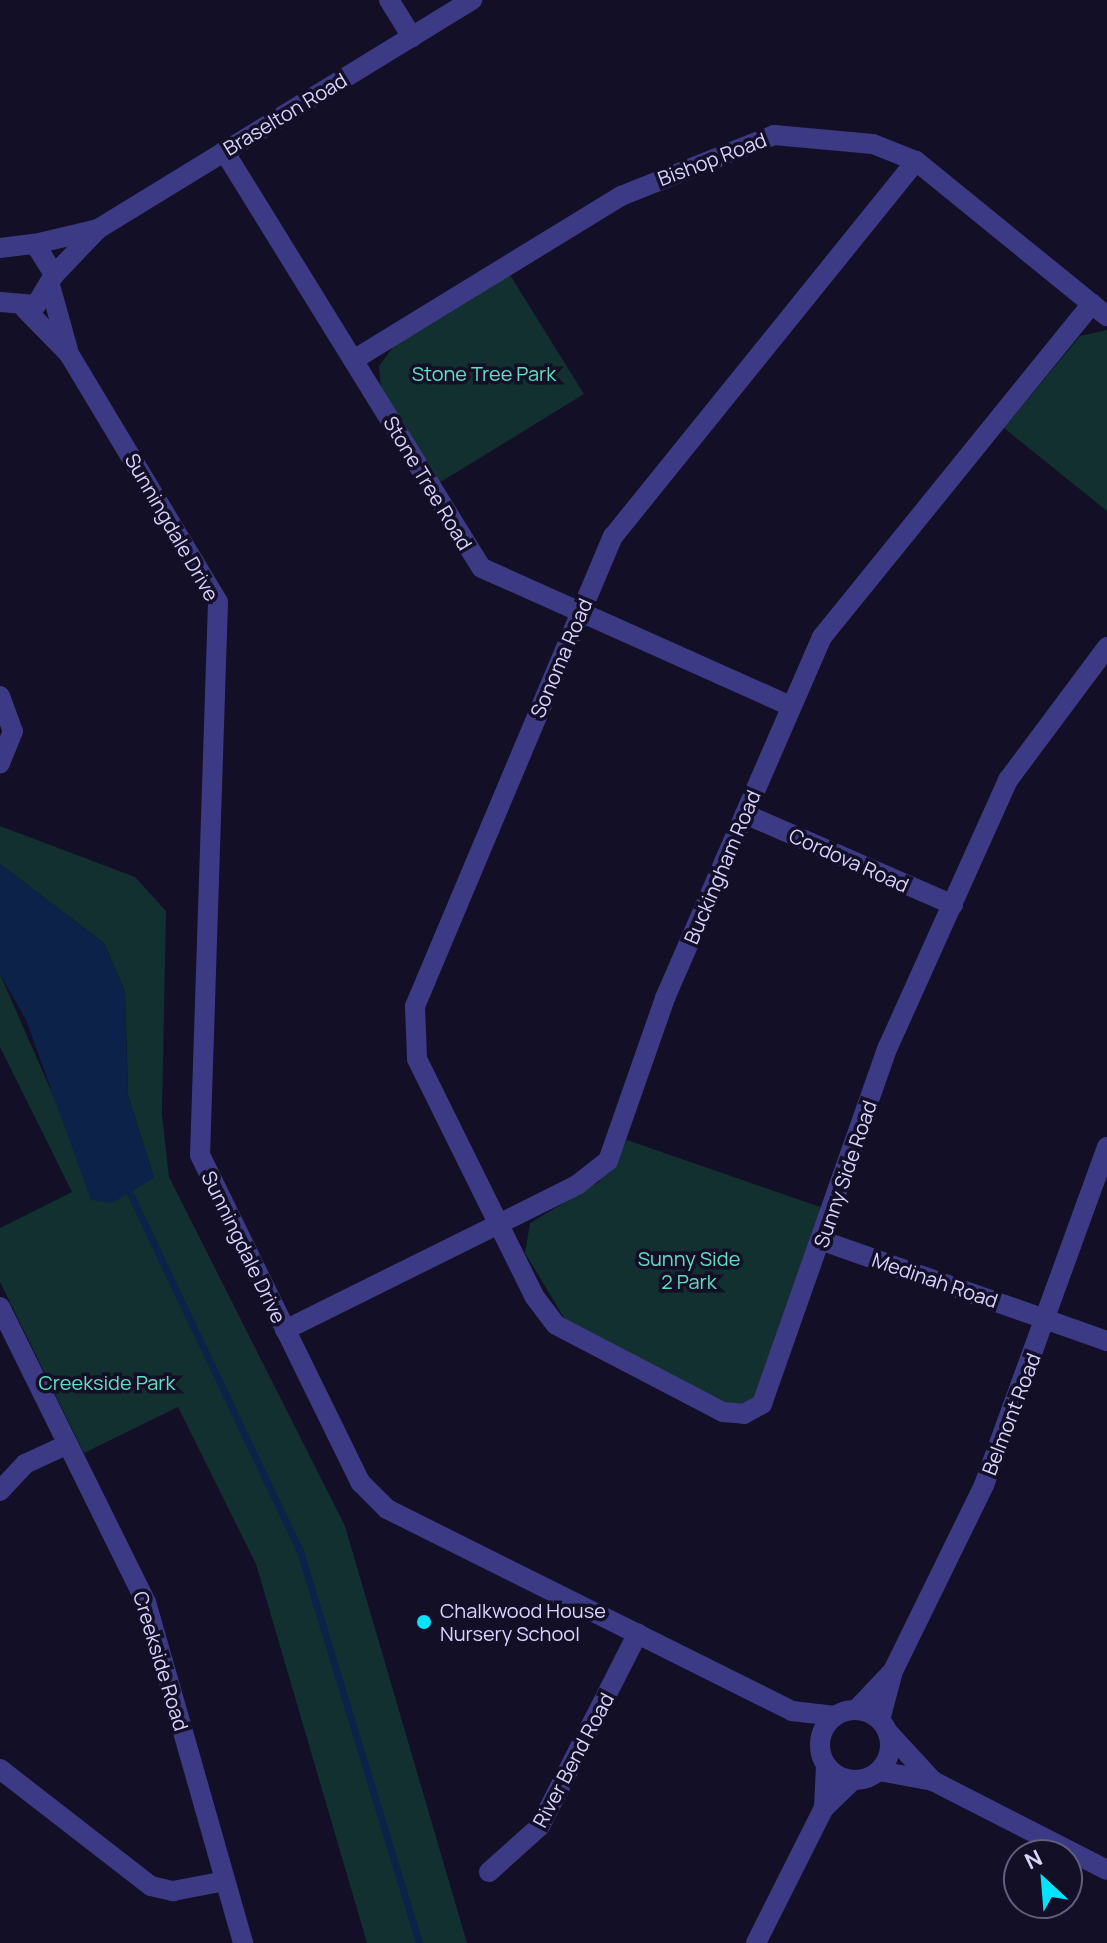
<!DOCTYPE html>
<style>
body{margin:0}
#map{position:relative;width:1107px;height:1943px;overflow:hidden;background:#130f26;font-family:Manrope,sans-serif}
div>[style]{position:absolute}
.green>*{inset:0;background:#12302f}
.water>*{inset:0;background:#0c2248}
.stream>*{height:7px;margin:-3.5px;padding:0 3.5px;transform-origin:3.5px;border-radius:3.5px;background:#0c2248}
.minor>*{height:20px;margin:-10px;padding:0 10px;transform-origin:10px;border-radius:10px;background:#3d3a85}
.tertiary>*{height:20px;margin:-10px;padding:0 10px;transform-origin:10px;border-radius:10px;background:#3d3a85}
.tertiary>.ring{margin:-10px;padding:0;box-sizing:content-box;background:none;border:20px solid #3d3a85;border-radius:50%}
.dots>*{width:22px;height:22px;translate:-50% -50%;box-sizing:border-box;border:4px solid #130f26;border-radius:50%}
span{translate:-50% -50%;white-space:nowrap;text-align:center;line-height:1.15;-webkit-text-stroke:7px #130f26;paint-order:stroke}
.street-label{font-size:20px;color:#d9d4ff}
.park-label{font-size:20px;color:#5fe0c0}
.poi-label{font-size:20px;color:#d9d4ff}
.left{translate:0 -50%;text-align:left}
.north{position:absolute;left:1003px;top:1839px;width:80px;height:80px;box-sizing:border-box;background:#130f26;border:2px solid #625e7d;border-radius:50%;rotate:334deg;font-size:22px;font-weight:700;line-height:32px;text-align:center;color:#d9d4ff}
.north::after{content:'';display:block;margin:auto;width:28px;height:36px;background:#00e5ff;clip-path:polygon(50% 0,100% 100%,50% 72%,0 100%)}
</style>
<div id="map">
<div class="green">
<div style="clip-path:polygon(510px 275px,584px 394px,439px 483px,381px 389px,379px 366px,393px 347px)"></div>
<div style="clip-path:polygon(1107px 330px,1107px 511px,1004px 428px,1080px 336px)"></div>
<div style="clip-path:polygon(0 826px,135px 877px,166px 911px,162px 1114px,169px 1177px,345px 1526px,467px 1943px,367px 1943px,256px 1564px,178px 1407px,84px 1453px,0 1282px,0 1228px,72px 1192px,0 1047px,0 974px,56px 1102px,154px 1178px,128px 1095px,125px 992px,104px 943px,0 864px)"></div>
<div style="clip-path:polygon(627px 1140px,823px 1208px,759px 1393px,745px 1403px,728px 1403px,566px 1321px,525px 1253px,530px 1223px,599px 1182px)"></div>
</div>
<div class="water">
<div style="clip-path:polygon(0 864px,104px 943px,125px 992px,128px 1095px,154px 1178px,112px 1203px,91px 1200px,26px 1020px,0 974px)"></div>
</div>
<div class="stream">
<div style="left:127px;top:1187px;width:403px;rotate:64.6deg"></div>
<div style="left:300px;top:1551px;width:410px;rotate:73.1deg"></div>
</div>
<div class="minor">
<div style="left:389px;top:0;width:44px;rotate:58.1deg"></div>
<div style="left:224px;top:151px;width:490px;rotate:58.3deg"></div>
<div style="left:482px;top:568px;width:335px;rotate:24.1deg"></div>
<div style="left:916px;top:161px;width:482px;rotate:128.9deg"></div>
<div style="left:613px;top:536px;width:510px;rotate:112.84deg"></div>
<div style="left:415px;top:1006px;width:53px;rotate:87.8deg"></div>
<div style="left:417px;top:1059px;width:264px;rotate:63.7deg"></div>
<div style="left:534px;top:1296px;width:36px;rotate:53deg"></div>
<div style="left:556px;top:1325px;width:188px;rotate:27.5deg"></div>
<div style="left:723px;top:1412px;width:21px;rotate:5deg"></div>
<div style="left:744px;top:1414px;width:21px;rotate:-29deg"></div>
<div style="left:762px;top:1404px;width:379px;rotate:-70.6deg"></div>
<div style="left:888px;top:1047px;width:293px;rotate:-65.8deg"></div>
<div style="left:1008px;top:780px;width:166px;rotate:-53.3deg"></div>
<div style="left:355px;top:359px;width:312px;rotate:-31.5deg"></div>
<div style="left:621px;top:196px;width:165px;rotate:-21.7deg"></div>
<div style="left:774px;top:135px;width:99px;rotate:5.2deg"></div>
<div style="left:873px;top:144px;width:46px;rotate:21.6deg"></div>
<div style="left:916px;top:161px;width:246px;rotate:39.1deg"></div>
<div style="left:0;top:696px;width:37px;rotate:70deg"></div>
<div style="left:13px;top:731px;width:35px;rotate:112deg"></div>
<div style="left:745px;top:814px;width:227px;rotate:23.6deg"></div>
<div style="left:823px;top:1241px;width:301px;rotate:19.4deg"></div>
<div style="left:0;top:1307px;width:329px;rotate:63.7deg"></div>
<div style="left:146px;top:1602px;width:355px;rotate:74.1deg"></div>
<div style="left:285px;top:1330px;width:326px;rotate:-26.4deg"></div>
<div style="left:577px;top:1185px;width:39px;rotate:-38deg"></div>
<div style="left:608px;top:1161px;width:173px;rotate:-70.7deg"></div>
<div style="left:665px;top:998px;width:394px;rotate:-66.5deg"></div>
<div style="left:822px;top:637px;width:429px;rotate:-51deg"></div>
<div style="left:0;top:1491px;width:37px;rotate:-47deg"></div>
<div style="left:25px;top:1464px;width:47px;rotate:-24.9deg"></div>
<div style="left:856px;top:1710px;width:50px;rotate:-46.6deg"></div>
<div style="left:880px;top:1720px;width:51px;rotate:-75.1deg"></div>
<div style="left:893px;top:1671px;width:207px;rotate:-63.9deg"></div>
<div style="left:984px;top:1485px;width:360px;rotate:-70deg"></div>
<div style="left:0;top:1769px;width:191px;rotate:37.8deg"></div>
<div style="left:151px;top:1886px;width:23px;rotate:13deg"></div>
<div style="left:173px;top:1891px;width:53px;rotate:-10.9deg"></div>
<div style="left:824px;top:1808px;width:42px;rotate:-87.3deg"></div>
<div style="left:489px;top:1872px;width:69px;rotate:-42deg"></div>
<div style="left:540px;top:1826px;width:216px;rotate:-63.1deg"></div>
<div style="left:756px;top:1943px;width:151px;rotate:-63.3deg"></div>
<div style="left:824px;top:1808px;width:40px;rotate:-44deg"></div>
</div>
<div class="tertiary">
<div style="left:35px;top:244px;width:65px;rotate:-13.4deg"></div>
<div style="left:0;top:248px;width:35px;rotate:-7deg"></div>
<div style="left:35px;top:244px;width:36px;rotate:58deg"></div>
<div style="left:54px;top:275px;width:35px;rotate:121deg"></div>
<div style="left:36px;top:305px;width:36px;rotate:-175deg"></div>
<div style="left:54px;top:275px;width:64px;rotate:-46.3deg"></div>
<div style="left:98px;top:229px;width:439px;rotate:-31.5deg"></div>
<div style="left:51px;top:289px;width:63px;rotate:74.4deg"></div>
<div style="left:25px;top:309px;width:63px;rotate:45.6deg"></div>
<div style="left:69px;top:354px;width:289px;rotate:59deg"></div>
<div style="left:218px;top:602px;width:553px;rotate:91.86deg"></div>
<div style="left:200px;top:1155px;width:365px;rotate:63.9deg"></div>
<div style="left:361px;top:1483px;width:37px;rotate:45deg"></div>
<div style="left:387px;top:1509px;width:453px;rotate:26.5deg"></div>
<div style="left:792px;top:1711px;width:43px;rotate:6.6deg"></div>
<div class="ring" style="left:820px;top:1710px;width:50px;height:50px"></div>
<div style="left:887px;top:1731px;width:68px;rotate:47.4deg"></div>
<div style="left:879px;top:1771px;width:55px;rotate:10.5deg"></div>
<div style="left:933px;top:1781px;width:195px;rotate:27.1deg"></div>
</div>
<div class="dots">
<div style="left:424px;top:1622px;background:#00e5ff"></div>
</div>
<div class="street-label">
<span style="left:285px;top:114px;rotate:-31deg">Braselton Road</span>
<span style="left:712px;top:159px;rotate:-21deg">Bishop Road</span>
<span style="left:428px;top:483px;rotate:59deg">Stone Tree Road</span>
<span style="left:172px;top:527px;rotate:60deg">Sunningdale Drive</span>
<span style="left:561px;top:658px;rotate:-67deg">Sonoma Road</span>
<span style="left:849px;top:860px;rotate:24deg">Cordova Road</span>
<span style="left:722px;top:867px;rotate:-67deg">Buckingham Road</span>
<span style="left:845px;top:1174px;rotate:-71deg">Sunny Side Road</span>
<span style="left:244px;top:1247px;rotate:64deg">Sunningdale Drive</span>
<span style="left:935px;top:1280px;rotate:19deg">Medinah Road</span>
<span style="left:1011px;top:1414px;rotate:-69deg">Belmont Road</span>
<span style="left:161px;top:1661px;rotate:73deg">Creekside Road</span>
<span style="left:573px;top:1760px;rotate:-62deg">River Bend Road</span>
</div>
<div class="park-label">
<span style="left:484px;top:373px">Stone Tree Park</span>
<span style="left:689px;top:1270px">Sunny Side<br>2 Park</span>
<span style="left:107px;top:1382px">Creekside Park</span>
</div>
<div class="poi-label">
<span class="left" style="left:440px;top:1622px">Chalkwood House<br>Nursery School</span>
</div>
<div class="north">N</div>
</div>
